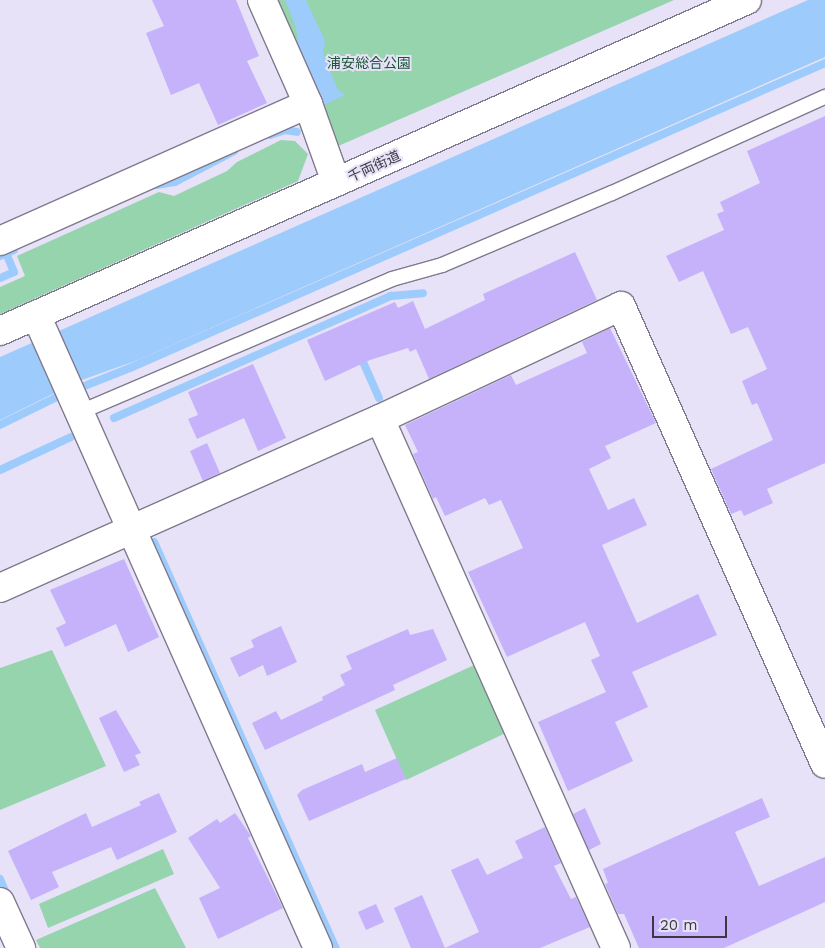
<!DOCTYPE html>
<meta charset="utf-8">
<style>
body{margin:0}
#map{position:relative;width:825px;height:948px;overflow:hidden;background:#e7e2f7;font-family:"Work Sans","Noto Sans JP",sans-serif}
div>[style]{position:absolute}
.green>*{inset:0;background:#96d4ae}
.water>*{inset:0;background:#9dcbfb}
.stream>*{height:8px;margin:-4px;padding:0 4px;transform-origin:4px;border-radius:4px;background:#9dcbfb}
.building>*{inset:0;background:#c6b1fb}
.roads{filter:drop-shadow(1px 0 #7f7a8d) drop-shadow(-1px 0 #7f7a8d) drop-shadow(0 1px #7f7a8d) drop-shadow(0 -1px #7f7a8d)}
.service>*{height:14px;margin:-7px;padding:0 7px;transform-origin:7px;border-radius:7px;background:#fff}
.minor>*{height:28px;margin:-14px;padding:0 14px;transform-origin:14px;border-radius:14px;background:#fff}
.tertiary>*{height:28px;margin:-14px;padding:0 14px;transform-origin:14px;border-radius:14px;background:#fff}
span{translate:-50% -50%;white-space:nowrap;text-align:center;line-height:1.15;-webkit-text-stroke:4px #e7e2f7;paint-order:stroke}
.park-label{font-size:14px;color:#1b5637}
.street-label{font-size:14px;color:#3b3841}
.scale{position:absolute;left:652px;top:916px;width:75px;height:22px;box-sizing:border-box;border:2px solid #3b3841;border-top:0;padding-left:6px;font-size:15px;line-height:18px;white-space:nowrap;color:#3b3841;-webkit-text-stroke:4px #e7e2f7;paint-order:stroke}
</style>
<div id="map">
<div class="green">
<div style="clip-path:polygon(270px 0,674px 0,336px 147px)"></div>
<div style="clip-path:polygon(281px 140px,295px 141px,308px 154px,298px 181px,0 314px,0 287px,25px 276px,17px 256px,159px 192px,174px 196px,227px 171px,237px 162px)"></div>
<div style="clip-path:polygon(52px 650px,106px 766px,0 810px,0 668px)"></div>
<div style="clip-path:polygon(481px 662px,510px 731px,406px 780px,375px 710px)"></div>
<div style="clip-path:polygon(163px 849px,174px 874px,48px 928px,39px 904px)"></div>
<div style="clip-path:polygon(155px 888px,186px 948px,40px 948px,36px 940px)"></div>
</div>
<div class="water">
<div style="clip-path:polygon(285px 0,306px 0,325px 41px,323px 54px,338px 90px,345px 95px,322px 106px,299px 50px,296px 27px)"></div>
<div style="clip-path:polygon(808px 0,825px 0,825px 57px,138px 360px,79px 381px,0 420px,0 357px)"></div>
</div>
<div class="stream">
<div style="left:270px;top:135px;width:16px;rotate:-18deg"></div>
<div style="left:285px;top:130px;width:12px;rotate:9deg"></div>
<div style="left:156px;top:185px;width:19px;rotate:-9deg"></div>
<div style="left:175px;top:182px;width:67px;rotate:-27.7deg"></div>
<div style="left:0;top:256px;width:15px;rotate:-23deg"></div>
<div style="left:0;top:278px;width:15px;rotate:-23deg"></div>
<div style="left:14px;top:272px;width:21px;rotate:-113deg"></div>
<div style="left:360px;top:355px;width:47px;rotate:66.2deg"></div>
<div style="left:114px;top:418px;width:303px;rotate:-23.8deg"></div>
<div style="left:391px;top:296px;width:32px;rotate:-5deg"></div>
<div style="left:0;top:425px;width:64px;rotate:-26.2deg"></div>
<div style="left:57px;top:397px;width:79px;rotate:-21.7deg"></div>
<div style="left:130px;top:368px;width:759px;rotate:-23.69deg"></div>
<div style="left:0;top:470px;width:78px;rotate:-24.9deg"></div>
<div style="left:154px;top:542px;width:445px;rotate:65.9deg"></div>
<div style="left:0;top:879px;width:21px;rotate:67deg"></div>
</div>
<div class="building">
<div style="clip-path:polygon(152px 0,236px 0,259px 56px,247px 61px,267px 103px,218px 125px,199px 83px,171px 95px,146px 33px,164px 26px)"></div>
<div style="clip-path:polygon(825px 116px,825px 463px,767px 489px,773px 503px,744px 516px,741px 510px,731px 514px,711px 469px,773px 440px,757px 403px,752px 405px,742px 381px,767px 369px,748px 327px,731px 334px,703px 271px,679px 282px,666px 256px,724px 230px,717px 214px,724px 211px,720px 202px,760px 183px,747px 151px)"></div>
<div style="clip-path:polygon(575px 252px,597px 300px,429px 379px,416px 349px,410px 352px,408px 348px,370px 360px,325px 381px,307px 340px,395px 302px,398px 308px,413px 301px,425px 329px,485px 300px,483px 294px)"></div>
<div style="clip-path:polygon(610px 328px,656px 423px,605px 446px,611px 458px,589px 469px,608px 510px,634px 498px,647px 525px,602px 545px,637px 623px,698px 594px,717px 635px,632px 672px,648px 707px,615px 722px,633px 761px,568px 791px,538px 722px,606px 692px,591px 660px,600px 656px,585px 622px,507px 657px,468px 572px,523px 548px,501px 500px,489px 505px,485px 498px,445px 516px,436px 497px,433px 499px,413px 454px,418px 452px,405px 425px,511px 375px,516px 385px,587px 353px,582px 342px)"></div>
<div style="clip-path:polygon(253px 364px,286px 438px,258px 451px,244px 418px,197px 439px,188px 419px,198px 415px,188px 392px)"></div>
<div style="clip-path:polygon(207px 443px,220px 473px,203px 481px,190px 451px)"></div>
<div style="clip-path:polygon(124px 559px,159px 637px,128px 652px,116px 624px,65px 647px,56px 628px,66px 623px,50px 590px)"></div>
<div style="clip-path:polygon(281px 626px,297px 662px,267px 676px,263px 665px,239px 677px,230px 658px,254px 647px,251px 640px)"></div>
<div style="clip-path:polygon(408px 629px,410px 635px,433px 629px,447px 660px,393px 685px,395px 690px,265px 750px,252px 723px,276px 711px,281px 720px,323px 700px,322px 697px,345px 685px,340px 675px,352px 669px,346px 656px)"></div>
<div style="clip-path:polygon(116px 710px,141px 753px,135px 755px,140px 765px,124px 772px,99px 718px)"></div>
<div style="clip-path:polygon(397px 758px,406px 779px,309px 821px,297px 795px,302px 790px,362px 764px,365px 772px)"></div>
<div style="clip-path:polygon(159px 793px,177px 832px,117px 860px,111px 847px,52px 872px,59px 887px,31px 900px,8px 851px,86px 813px,92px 827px,141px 805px,139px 802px)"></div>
<div style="clip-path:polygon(762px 798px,770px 817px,735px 832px,759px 886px,825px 857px,825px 902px,724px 948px,639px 948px,624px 914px,618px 914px,605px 884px,608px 883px,603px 869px)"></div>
<div style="clip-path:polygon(585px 808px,601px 844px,589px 850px,573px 814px)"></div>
<div style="clip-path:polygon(235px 813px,251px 836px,248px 838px,283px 908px,218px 939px,199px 898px,220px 888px,188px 838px,217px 819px,220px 823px)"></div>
<div style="clip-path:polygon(545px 827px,561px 863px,554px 866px,571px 899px,576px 897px,590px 927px,540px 948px,445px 948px,479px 932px,451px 870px,478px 858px,487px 875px,523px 858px,515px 841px)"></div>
<div style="clip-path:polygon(422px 895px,445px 948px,411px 948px,394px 908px)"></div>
<div style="clip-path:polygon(376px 904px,384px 922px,366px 930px,358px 912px)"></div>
</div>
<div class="roads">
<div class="service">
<div style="left:78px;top:413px;width:341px;rotate:-23.1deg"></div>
<div style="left:392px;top:279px;width:52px;rotate:-15.6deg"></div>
<div style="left:442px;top:265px;width:185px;rotate:-23deg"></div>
<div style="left:612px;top:193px;width:234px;rotate:-24.3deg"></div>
</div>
<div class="minor">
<div style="left:262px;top:0;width:114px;rotate:66.1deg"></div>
<div style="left:308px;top:104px;width:83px;rotate:70.3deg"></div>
<div style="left:0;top:241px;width:337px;rotate:-24deg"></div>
<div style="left:36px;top:315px;width:693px;rotate:65.99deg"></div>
<div style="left:380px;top:419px;width:579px;rotate:65.96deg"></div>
<div style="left:0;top:588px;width:416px;rotate:-24deg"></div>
<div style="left:380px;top:419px;width:266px;rotate:-25.1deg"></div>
<div style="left:621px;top:306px;width:501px;rotate:65.99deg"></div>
<div style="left:0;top:902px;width:51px;rotate:65.5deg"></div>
</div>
<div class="tertiary">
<div style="left:0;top:331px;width:817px;rotate:-23.9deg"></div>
</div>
</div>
<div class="park-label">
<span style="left:369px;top:63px">浦安総合公園</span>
</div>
<div class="street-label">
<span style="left:374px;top:166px;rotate:-24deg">千両街道</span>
</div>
<div class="scale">20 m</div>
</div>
